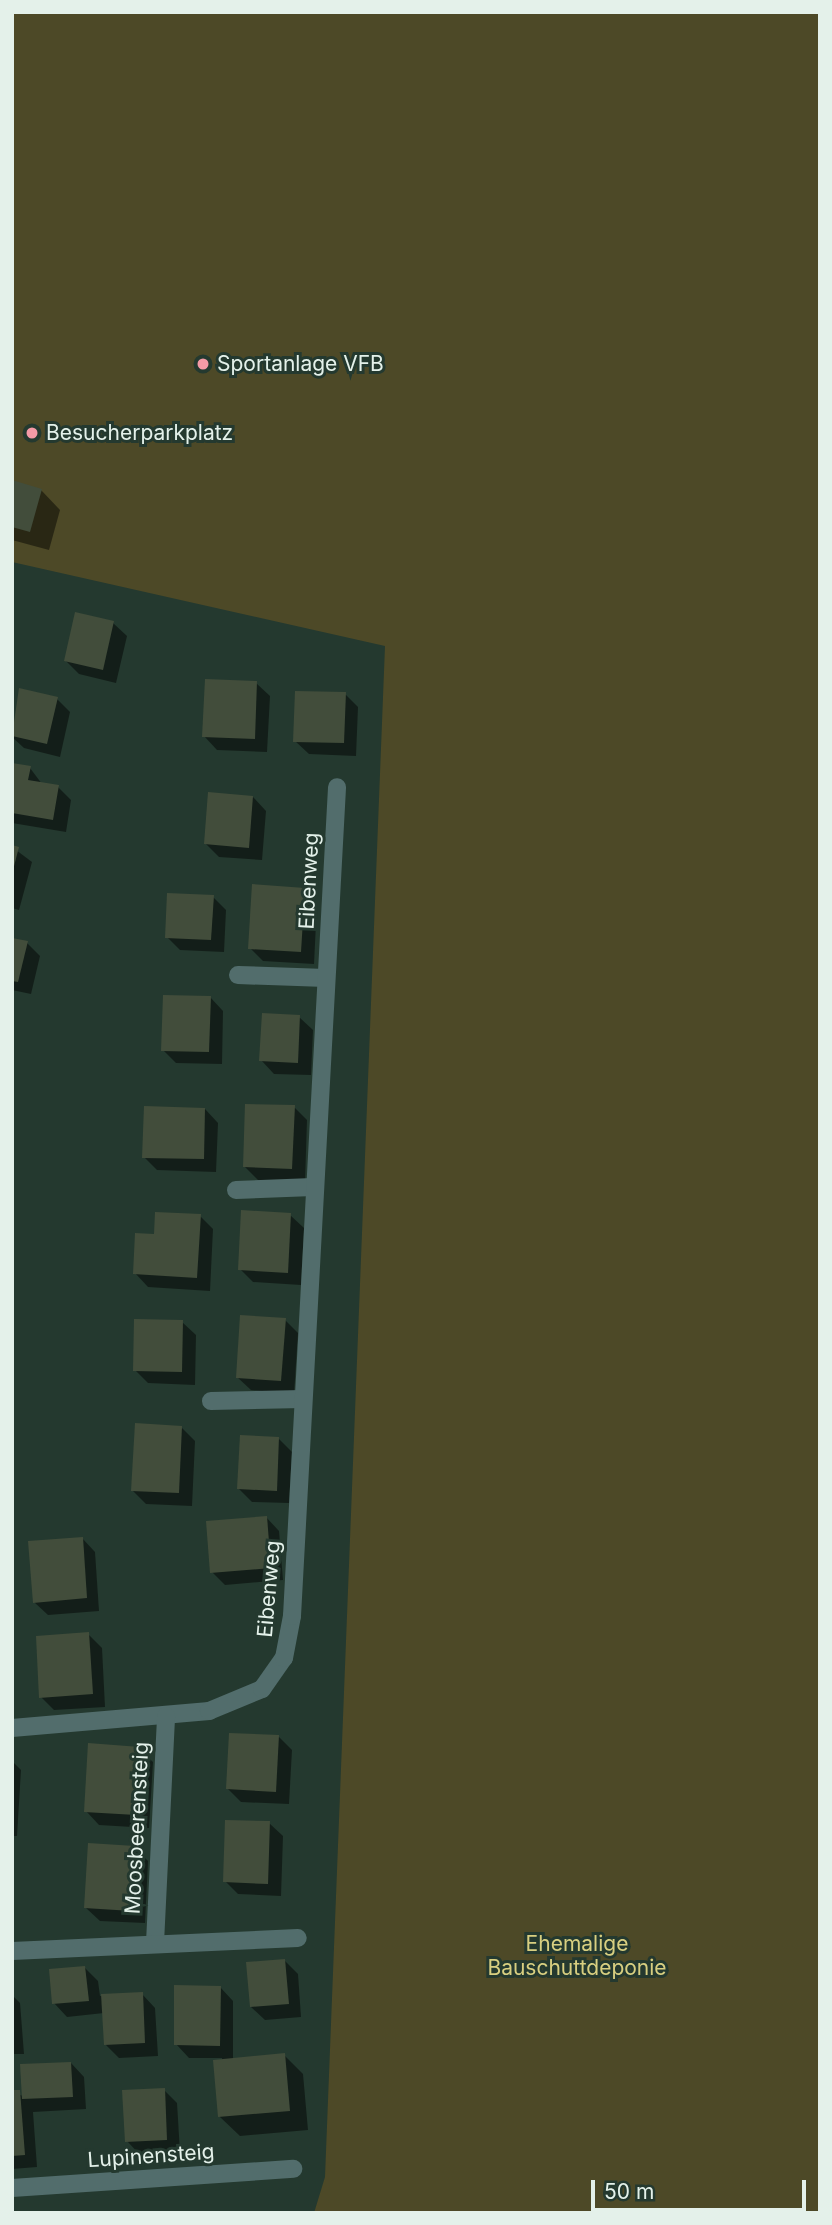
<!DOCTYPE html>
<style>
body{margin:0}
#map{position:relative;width:832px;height:2225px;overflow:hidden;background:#24392f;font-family:Inter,sans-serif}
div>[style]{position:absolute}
.green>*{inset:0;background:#4d4927}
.shadow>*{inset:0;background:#0007}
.building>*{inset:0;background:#424d3b}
.minor>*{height:18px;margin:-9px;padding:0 9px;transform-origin:9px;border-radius:9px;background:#526d6c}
.dots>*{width:19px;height:19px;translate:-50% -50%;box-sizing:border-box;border:4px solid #24392f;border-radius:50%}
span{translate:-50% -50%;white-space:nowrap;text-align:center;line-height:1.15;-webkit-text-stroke:6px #24392f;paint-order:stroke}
.poi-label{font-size:21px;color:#e4f1ea}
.left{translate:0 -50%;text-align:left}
.street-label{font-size:21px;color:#e4f1ea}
.park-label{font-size:21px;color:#d8cf80}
.frame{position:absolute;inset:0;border:14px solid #e4f1ea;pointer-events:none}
.scale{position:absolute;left:591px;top:2180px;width:215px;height:32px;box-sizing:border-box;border:4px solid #e4f1ea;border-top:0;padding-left:9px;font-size:21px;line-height:24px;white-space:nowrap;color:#e4f1ea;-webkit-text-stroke:5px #24392f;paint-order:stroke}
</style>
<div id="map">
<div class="green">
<div style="clip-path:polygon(12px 12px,820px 12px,820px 2213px,314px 2213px,325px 2177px,385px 646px,12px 562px)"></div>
</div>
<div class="shadow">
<div style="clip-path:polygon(12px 482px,41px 490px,60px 510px,49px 550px,12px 540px)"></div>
<div style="clip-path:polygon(113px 623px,127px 636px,116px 683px,79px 674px,66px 661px)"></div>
<div style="clip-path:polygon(256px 683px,270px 696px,267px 752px,217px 750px,204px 736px)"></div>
<div style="clip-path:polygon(21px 691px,57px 699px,70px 712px,60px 757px,24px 748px,12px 737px)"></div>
<div style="clip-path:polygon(345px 694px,358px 707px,356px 756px,309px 754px,295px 741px)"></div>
<div style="clip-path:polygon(12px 765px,30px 768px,42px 784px,58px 787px,71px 800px,66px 832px,12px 823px)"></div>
<div style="clip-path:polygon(253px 797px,266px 811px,262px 860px,219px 857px,205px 843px)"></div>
<div style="clip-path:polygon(12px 847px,32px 862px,19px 910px,12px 908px)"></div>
<div style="clip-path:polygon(304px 889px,317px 903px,314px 964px,263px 961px,250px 948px)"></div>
<div style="clip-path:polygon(213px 897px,226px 910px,224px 952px,180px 950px,167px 937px)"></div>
<div style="clip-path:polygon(12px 940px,27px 943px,40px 956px,31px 994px,12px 990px)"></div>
<div style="clip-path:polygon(210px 997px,223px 1011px,222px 1064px,176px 1063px,163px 1050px)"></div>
<div style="clip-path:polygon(299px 1017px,313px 1030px,311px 1075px,274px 1074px,261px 1060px)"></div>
<div style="clip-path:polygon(294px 1107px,307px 1120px,305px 1182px,258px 1180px,244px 1166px)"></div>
<div style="clip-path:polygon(205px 1109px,218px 1123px,216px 1172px,157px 1170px,144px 1157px)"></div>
<div style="clip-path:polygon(290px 1215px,304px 1228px,301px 1285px,253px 1282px,240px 1269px)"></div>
<div style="clip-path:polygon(200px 1216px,213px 1229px,210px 1291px,148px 1287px,135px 1273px,156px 1236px)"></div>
<div style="clip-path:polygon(285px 1320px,298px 1333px,294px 1394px,251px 1390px,237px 1377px)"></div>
<div style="clip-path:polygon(182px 1322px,196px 1335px,195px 1385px,148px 1383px,135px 1370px)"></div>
<div style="clip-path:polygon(182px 1428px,195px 1441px,192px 1506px,146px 1504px,133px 1491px)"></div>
<div style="clip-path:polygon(279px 1439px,292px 1452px,289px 1503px,252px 1502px,238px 1488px)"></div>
<div style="clip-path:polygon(266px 1517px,279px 1531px,283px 1580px,225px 1585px,212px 1572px)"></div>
<div style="clip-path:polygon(82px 1538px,95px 1552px,99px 1611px,48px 1615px,34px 1602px)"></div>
<div style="clip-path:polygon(88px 1634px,102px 1648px,105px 1707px,54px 1710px,41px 1697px)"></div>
<div style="clip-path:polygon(279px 1737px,292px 1750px,289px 1804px,241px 1802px,228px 1789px)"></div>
<div style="clip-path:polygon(139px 1749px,153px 1762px,149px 1828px,99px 1825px,86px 1811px)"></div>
<div style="clip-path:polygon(12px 1761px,21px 1770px,17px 1836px,12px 1836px)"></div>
<div style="clip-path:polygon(269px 1823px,283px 1836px,281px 1896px,238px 1894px,225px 1881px)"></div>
<div style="clip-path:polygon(135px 1848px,148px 1861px,145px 1923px,100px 1921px,86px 1908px)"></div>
<div style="clip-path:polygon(285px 1961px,298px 1974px,301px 2017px,265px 2020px,251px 2007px)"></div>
<div style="clip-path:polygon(85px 1968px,98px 1981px,100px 1996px,142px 1994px,155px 2008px,158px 2056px,119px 2058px,106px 2045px,104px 2013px,67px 2017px,54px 2003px)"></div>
<div style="clip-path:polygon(220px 1987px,233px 2001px,233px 2060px,284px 2055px,303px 2074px,308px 2130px,240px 2136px,220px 2117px,222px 2058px,189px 2058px,176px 2044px)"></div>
<div style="clip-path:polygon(12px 1995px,20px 2003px,24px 2054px,12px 2054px)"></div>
<div style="clip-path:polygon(71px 2063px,84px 2077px,86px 2109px,33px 2112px,37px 2167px,12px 2169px,12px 2092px,23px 2096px)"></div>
<div style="clip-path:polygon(164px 2090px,177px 2103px,180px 2152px,140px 2155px,127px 2141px)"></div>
</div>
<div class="building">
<div style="clip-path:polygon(12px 480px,42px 489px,30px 532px,12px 527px)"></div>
<div style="clip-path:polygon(75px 612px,114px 621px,103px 670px,64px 661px)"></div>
<div style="clip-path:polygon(205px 679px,257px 681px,255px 739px,202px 737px)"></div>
<div style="clip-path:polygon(19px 688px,58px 697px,47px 744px,12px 736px)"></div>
<div style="clip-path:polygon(295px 691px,346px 692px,344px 743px,293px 742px)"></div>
<div style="clip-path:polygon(12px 763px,31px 766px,28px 780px,59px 785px,53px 820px,12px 813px)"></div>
<div style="clip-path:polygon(208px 792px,253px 796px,249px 848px,204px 844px)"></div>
<div style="clip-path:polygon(12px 845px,19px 847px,13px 870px,12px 870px)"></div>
<div style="clip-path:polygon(252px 884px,305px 888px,301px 952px,248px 949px)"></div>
<div style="clip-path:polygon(167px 893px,214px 895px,211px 940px,165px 938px)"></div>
<div style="clip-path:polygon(12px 938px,28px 941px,18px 982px,12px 981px)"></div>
<div style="clip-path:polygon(163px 995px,211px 996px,209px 1052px,161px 1051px)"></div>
<div style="clip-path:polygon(262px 1013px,300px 1015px,298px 1063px,259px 1061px)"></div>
<div style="clip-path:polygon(245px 1104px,295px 1105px,292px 1169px,243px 1167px)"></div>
<div style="clip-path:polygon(144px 1106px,205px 1108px,204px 1159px,142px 1158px)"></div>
<div style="clip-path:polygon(241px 1210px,291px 1213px,288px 1273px,238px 1270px)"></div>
<div style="clip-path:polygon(155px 1212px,201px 1214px,197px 1278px,133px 1274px,135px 1233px,154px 1234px)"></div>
<div style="clip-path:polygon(240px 1315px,286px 1318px,281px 1381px,236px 1378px)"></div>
<div style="clip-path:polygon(134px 1319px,183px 1320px,182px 1372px,133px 1371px)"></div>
<div style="clip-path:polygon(135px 1423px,182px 1426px,179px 1493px,131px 1491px)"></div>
<div style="clip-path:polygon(240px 1435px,279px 1437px,277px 1491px,237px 1489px)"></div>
<div style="clip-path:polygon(267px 1516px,271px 1568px,210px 1573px,206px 1521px)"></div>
<div style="clip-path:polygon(83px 1537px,87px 1598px,33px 1603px,28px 1541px)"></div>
<div style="clip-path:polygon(89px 1632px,93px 1694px,39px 1698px,36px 1636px)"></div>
<div style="clip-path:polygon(229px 1733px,279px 1735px,276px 1792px,226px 1789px)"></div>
<div style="clip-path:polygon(88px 1743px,140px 1747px,136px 1815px,84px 1812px)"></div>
<div style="clip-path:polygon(225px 1820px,270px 1821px,268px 1884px,223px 1882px)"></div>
<div style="clip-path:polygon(88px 1843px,135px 1846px,132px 1911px,84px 1908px)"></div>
<div style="clip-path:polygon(285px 1959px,289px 2004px,250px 2007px,246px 1962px)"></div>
<div style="clip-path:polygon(85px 1966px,89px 2001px,52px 2004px,49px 1969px)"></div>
<div style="clip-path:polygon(174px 1985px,221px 1986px,220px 2046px,174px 2045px)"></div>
<div style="clip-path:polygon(143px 1992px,145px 2043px,104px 2045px,101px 1994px)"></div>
<div style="clip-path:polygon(285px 2053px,290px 2111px,218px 2117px,213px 2060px)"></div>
<div style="clip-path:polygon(71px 2062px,73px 2097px,22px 2099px,20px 2064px)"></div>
<div style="clip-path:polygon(165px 2088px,167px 2140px,125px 2142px,122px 2090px)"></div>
<div style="clip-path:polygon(12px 2090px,20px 2090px,25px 2155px,12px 2156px)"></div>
</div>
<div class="minor">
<div style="left:238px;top:975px;width:88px;rotate:2deg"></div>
<div style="left:236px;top:1190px;width:77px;rotate:-2.2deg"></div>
<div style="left:211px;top:1401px;width:92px;rotate:-1.2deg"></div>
<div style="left:12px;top:1728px;width:198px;rotate:-4.9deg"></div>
<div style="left:209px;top:1711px;width:57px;rotate:-22.5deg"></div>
<div style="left:262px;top:1689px;width:38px;rotate:-55deg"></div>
<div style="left:284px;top:1658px;width:43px;rotate:-79.2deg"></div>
<div style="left:292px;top:1616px;width:830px;rotate:-86.89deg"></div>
<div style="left:155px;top:1943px;width:227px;rotate:-87.2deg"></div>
<div style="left:12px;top:1951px;width:286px;rotate:-2.6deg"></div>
<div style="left:12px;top:2188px;width:282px;rotate:-3.9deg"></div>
</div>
<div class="dots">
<div style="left:203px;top:364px;background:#f49aa6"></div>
<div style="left:32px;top:433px;background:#f49aa6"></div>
</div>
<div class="poi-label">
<span class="left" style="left:217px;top:364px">Sportanlage VFB</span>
<span class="left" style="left:46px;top:433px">Besucherparkplatz</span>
</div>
<div class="street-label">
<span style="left:309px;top:881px;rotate:-87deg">Eibenweg</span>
<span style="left:269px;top:1589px;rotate:-85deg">Eibenweg</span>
<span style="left:137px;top:1828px;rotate:-87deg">Moosbeerensteig</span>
<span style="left:151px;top:2156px;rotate:-4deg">Lupinensteig</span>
</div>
<div class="park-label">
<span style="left:577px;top:1956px">Ehemalige<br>Bauschuttdeponie</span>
</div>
<div class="frame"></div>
<div class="scale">50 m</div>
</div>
